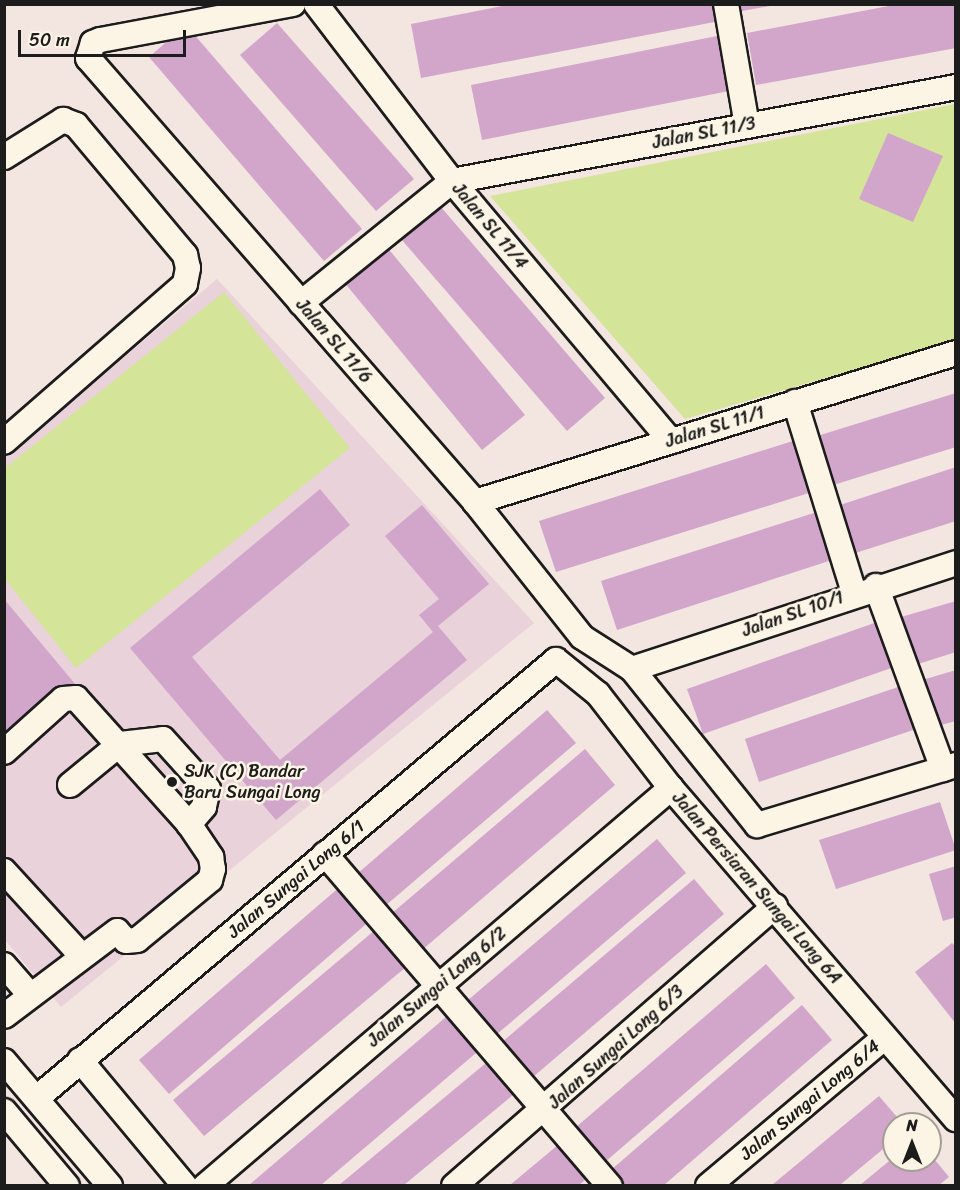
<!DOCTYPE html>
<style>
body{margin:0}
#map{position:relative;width:960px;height:1190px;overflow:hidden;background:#f3e5e0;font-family:Sriracha,sans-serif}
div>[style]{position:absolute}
.built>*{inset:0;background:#e9d2d9}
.green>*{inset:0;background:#d4e498}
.building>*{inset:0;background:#d1a6ca}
.roads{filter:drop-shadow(2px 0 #1c1c1c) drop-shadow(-2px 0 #1c1c1c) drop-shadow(0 2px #1c1c1c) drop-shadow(0 -2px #1c1c1c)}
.minor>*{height:24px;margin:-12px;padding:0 12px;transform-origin:12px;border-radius:12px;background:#fcf5e5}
.dots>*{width:16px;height:16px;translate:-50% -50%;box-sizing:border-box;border:3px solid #fcf5e5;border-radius:50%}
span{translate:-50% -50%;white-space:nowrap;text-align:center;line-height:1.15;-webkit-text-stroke:5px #fcf5e5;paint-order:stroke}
.street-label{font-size:18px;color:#1c1c1c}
.poi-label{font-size:18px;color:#1c1c1c}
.left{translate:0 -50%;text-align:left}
.frame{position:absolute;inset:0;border:6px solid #1c1c1c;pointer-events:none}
.north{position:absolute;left:882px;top:1112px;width:60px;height:60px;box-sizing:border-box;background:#fcf5e5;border:2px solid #a29e95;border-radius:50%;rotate:0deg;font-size:16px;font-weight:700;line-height:24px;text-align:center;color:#1c1c1c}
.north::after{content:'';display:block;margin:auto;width:21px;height:27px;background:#1c1c1c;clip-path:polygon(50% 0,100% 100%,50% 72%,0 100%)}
.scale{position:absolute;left:18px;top:30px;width:168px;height:27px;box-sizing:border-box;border:3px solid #1c1c1c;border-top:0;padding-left:8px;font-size:18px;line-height:21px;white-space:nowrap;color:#1c1c1c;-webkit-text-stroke:4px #fcf5e5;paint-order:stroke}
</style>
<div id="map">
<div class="built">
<div style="clip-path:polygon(217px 279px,534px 623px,61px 1007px,5px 940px,4px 458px)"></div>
</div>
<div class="green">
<div style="clip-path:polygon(955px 104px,955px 340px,685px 419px,490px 196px)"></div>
<div style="clip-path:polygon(224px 292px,350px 448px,76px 668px,5px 579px,5px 468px)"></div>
</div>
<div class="building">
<div style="clip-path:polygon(512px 4px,722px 4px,725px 20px,421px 78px,411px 24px)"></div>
<div style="clip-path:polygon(740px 4px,770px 4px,770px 6px,742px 11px)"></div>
<div style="clip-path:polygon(899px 4px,956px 4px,956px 48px,756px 85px,747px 33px)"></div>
<div style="clip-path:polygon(277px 23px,414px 179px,376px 211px,240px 55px)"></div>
<div style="clip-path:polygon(186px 25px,362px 229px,324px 261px,149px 57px)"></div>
<div style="clip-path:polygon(727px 34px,739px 89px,482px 140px,471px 85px)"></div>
<div style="clip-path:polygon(888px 133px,943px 156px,913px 222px,859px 199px)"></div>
<div style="clip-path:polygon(428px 192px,605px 398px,567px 431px,389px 225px)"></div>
<div style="clip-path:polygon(382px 241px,525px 415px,482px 450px,339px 276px)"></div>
<div style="clip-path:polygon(956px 393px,956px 447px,830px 486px,814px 437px)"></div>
<div style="clip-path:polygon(796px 440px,812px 492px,556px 572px,539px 521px)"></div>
<div style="clip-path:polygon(956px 467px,956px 521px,849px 555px,834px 507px)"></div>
<div style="clip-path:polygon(320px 489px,350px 525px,192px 657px,280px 760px,433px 632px,419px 615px,439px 599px,385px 536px,422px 505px,489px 584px,438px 626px,467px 660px,276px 820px,130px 648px)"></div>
<div style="clip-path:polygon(817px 512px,832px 560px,617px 630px,601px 581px)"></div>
<div style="clip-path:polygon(4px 599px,76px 685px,4px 744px)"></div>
<div style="clip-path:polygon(956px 601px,956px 652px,915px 665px,901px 617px)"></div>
<div style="clip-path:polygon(880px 621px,897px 666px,703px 734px,687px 689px)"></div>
<div style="clip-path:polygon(956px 670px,956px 721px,933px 727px,919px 681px)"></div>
<div style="clip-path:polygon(901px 686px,916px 729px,759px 782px,745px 739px)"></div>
<div style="clip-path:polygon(547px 710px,576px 743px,385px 906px,357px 874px)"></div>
<div style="clip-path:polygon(585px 749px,615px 785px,422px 950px,391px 914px)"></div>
<div style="clip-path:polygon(940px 802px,956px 850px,836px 889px,819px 840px)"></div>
<div style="clip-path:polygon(657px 839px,686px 873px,496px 1035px,467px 1001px)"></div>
<div style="clip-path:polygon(956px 866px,956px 917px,943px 921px,929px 874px)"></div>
<div style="clip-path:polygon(694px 879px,724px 914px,533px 1077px,502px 1042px)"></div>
<div style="clip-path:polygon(342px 885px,372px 919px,169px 1094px,139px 1060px)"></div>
<div style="clip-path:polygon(381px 925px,412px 962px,204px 1136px,173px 1100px)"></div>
<div style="clip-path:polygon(952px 943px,956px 947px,956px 1024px,915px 972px)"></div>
<div style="clip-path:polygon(766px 964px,795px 998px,605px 1162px,575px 1128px)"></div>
<div style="clip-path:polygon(802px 1005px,832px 1040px,664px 1185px,625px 1185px,611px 1170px)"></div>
<div style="clip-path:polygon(453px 1011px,483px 1047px,321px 1185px,249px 1185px)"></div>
<div style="clip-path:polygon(492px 1058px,519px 1090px,404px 1185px,339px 1185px)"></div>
<div style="clip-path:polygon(879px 1096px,903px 1124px,894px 1124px,894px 1140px,859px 1169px,840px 1185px,772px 1185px)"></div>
<div style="clip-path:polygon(564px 1140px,592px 1174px,579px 1185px,510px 1185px)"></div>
<div style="clip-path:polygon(930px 1154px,949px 1177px,939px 1185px,860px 1185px,894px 1157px,930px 1160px)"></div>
</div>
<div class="roads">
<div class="minor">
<div style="left:293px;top:4px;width:196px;rotate:169.4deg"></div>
<div style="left:100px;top:40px;width:8px;rotate:157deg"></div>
<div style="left:93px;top:43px;width:16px;rotate:108deg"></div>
<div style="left:88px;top:58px;width:589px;rotate:48.92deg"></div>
<div style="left:475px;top:502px;width:172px;rotate:51.6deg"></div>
<div style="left:582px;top:637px;width:59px;rotate:32.6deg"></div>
<div style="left:632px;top:669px;width:200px;rotate:51.3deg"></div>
<div style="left:757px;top:825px;width:208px;rotate:-16.8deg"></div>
<div style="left:316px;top:4px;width:223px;rotate:52.5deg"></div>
<div style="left:452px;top:181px;width:340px;rotate:49.9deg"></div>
<div style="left:726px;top:4px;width:123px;rotate:80.2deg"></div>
<div style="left:4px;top:157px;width:70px;rotate:-32.1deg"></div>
<div style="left:63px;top:120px;width:14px;rotate:21deg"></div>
<div style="left:76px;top:125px;width:170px;rotate:50deg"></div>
<div style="left:185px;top:255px;width:13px;rotate:77deg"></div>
<div style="left:188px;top:268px;width:16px;rotate:101deg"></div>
<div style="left:185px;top:284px;width:240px;rotate:138.9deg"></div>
<div style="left:301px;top:303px;width:194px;rotate:-38.9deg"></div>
<div style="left:452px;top:181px;width:513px;rotate:-10.56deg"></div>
<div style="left:795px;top:402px;width:200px;rotate:72.8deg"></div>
<div style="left:475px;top:502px;width:504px;rotate:-17.21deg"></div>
<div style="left:876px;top:586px;width:195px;rotate:69.9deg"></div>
<div style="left:632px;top:669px;width:341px;rotate:-18.1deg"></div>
<div style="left:4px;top:752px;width:79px;rotate:-41.9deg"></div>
<div style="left:63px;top:699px;width:13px;rotate:-4deg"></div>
<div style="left:76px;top:698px;width:169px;rotate:48.1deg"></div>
<div style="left:189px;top:824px;width:40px;rotate:56deg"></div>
<div style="left:211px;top:857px;width:12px;rotate:81deg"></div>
<div style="left:213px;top:869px;width:11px;rotate:105deg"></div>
<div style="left:210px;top:880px;width:94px;rotate:140.6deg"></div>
<div style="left:137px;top:940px;width:11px;rotate:175deg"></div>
<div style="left:126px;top:941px;width:13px;rotate:-132deg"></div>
<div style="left:117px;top:931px;width:141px;rotate:143deg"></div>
<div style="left:70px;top:785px;width:65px;rotate:-39.4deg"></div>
<div style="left:120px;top:744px;width:43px;rotate:-6.6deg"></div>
<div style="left:163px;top:739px;width:67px;rotate:48deg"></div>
<div style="left:208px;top:789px;width:18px;rotate:103deg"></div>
<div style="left:204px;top:807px;width:23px;rotate:131deg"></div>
<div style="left:325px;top:854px;width:438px;rotate:49.4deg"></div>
<div style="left:4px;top:871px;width:115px;rotate:47.5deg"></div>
<div style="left:4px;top:965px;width:40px;rotate:49deg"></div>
<div style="left:80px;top:1060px;width:164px;rotate:50.2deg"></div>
<div style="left:4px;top:1061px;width:164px;rotate:49.7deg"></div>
<div style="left:37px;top:1098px;width:679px;rotate:-40.16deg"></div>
<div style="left:556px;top:660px;width:54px;rotate:39deg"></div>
<div style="left:598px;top:694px;width:119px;rotate:52.2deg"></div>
<div style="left:671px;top:788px;width:437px;rotate:49.3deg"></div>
<div style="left:4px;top:1111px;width:98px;rotate:50deg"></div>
<div style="left:205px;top:1186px;width:613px;rotate:-40.5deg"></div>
<div style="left:454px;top:1186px;width:426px;rotate:-41.1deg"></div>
<div style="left:708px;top:1186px;width:231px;rotate:-40.1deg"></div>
</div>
</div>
<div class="dots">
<div style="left:172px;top:782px;background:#1c1c1c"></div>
</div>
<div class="street-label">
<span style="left:704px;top:133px;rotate:-11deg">Jalan SL 11/3</span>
<span style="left:490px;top:226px;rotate:50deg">Jalan SL 11/4</span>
<span style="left:334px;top:341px;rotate:49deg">Jalan SL 11/6</span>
<span style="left:715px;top:427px;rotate:-17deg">Jalan SL 11/1</span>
<span style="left:793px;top:614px;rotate:-19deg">Jalan SL 10/1</span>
<span style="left:296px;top:879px;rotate:-40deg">Jalan Sungai Long 6/1</span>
<span style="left:757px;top:888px;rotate:49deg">Jalan Persiaran Sungai Long 6A</span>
<span style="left:437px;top:987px;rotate:-40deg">Jalan Sungai Long 6/2</span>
<span style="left:616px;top:1047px;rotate:-42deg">Jalan Sungai Long 6/3</span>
<span style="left:810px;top:1100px;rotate:-40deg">Jalan Sungai Long 6/4</span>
</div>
<div class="poi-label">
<span class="left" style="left:184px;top:782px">SJK (C) Bandar<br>Baru Sungai Long</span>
</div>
<div class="frame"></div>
<div class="north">N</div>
<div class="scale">50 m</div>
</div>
